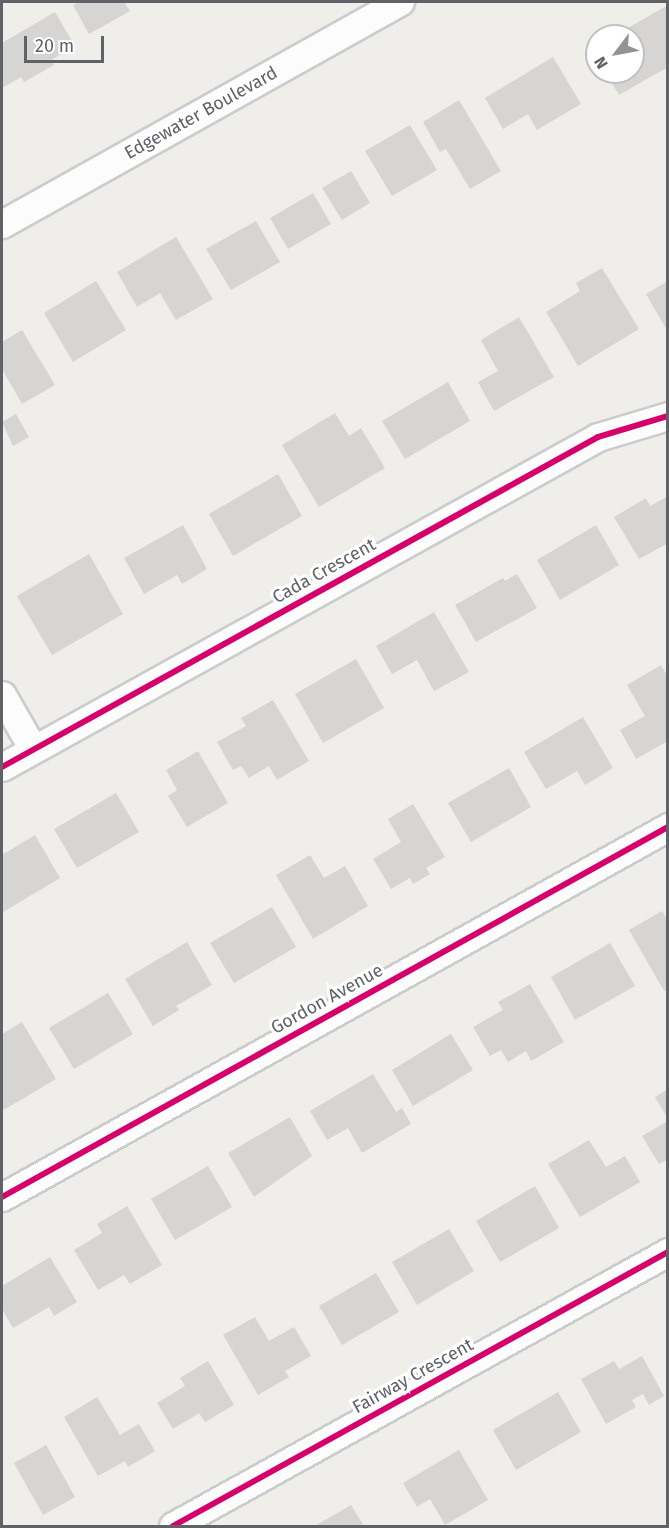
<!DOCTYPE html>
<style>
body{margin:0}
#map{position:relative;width:669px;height:1528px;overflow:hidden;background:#efeeea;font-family:"Fira Sans",sans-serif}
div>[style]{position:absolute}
.building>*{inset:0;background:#d6d5d3}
.roads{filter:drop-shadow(2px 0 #cbcccc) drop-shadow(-2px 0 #cbcccc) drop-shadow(0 2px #cbcccc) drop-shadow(0 -2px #cbcccc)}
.minor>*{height:27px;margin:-13.5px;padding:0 13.5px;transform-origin:13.5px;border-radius:13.5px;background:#fdfcfc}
.cycleway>*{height:6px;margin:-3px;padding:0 3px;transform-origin:3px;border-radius:3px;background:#d6006c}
span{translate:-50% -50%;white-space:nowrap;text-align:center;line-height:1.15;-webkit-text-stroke:6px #fff;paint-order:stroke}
.street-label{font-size:18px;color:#5f6368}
.frame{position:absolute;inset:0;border:3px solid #5f6368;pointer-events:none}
.north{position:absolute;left:585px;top:24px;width:60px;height:60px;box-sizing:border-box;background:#fff;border:2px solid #bfc1c3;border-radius:50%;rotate:238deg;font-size:16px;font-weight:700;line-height:24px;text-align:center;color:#5f6368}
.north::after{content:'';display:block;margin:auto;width:21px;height:27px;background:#919496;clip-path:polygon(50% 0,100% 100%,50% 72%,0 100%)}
.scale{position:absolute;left:24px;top:36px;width:80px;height:27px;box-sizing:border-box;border:3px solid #5f6368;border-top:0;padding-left:8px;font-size:18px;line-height:21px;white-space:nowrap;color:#5f6368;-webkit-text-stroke:4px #fff;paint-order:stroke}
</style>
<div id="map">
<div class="building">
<div style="clip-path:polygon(79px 2px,124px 2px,130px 11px,89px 34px,73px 5px)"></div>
<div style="clip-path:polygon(668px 5px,668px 67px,619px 95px,605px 72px,633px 72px,633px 36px,614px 36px)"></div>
<div style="clip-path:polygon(55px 12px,75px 46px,51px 60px,54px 65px,24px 82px,21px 77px,2px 88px,2px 43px)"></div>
<div style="clip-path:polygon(553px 57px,581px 104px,537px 130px,528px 114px,503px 129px,485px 98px)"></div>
<div style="clip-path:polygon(459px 100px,501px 171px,470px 189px,446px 149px,440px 152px,423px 122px)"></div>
<div style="clip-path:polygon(410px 125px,437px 170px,392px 196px,365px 151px)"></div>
<div style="clip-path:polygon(351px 171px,370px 203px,342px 220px,322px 188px)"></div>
<div style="clip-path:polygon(313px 193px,331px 224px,288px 249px,270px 218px)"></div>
<div style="clip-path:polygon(256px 221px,280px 262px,231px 290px,206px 249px)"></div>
<div style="clip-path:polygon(176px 237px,213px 299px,176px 320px,160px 293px,137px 307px,117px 272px)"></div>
<div style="clip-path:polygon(602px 268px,639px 329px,578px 366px,546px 312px,580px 291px,576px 283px)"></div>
<div style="clip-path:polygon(96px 281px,126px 330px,73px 362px,44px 313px)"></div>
<div style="clip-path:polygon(668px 281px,668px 332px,646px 294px)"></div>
<div style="clip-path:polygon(519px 317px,554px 377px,494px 411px,478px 382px,498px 371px,481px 340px)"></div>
<div style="clip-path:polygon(22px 330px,55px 385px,22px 404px,2px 369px,2px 342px)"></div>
<div style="clip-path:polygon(448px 382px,470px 421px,405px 459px,382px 421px)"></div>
<div style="clip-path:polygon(335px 413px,349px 436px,361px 428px,385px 468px,319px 507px,282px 445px)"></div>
<div style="clip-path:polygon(16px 414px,29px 437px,13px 446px,2px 422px)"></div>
<div style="clip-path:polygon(278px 474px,302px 516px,233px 556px,209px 514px)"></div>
<div style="clip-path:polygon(668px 496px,668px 543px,639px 559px,614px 517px,646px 498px,650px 506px)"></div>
<div style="clip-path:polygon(183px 525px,207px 569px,182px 584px,177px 575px,144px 594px,124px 558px)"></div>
<div style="clip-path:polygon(596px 525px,619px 565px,560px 600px,537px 560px)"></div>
<div style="clip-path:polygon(89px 554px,123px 614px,52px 655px,17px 596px)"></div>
<div style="clip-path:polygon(517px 574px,537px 608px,476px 642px,455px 605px,503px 578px,505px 581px)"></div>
<div style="clip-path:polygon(434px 612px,469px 672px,434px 691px,417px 660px,392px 674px,376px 646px)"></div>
<div style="clip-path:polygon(356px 659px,384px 708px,323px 743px,295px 694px)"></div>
<div style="clip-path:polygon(661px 665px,668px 677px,668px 741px,636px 759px,620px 730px,645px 716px,627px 685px)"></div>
<div style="clip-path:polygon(273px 700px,309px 761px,277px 780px,269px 766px,249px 778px,241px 766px,233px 770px,217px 742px,246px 726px,241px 718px)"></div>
<div style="clip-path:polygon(583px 717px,613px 768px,585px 785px,577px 771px,546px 789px,524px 752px)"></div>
<div style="clip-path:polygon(198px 751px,228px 803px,187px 827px,168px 796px,177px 790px,166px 770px)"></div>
<div style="clip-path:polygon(509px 768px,531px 807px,471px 842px,448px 803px)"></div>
<div style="clip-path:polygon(116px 793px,139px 832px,77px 868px,54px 829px)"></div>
<div style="clip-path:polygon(413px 804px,445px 857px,426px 868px,430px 874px,413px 884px,410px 878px,391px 889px,373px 859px,401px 842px,388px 819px)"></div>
<div style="clip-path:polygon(35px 835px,60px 878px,3px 912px,2px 855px)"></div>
<div style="clip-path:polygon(310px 855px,324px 878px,345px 866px,368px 906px,313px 939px,276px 875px)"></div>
<div style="clip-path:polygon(272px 907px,296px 947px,234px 983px,210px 943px)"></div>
<div style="clip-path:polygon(662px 911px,668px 921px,668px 989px,664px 991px,629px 930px)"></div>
<div style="clip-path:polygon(187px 942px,212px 985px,176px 1006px,179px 1010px,153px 1026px,125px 979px)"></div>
<div style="clip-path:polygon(610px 943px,635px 986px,575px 1020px,551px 977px)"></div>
<div style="clip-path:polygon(530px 984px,564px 1042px,531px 1061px,526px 1051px,508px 1062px,501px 1050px,490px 1056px,473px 1027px,503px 1010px,498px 1002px)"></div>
<div style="clip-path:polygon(108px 993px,133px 1034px,74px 1069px,49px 1028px)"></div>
<div style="clip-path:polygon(22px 1022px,56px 1079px,2px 1111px,2px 1034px)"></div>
<div style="clip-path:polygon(451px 1034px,473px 1070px,413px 1106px,392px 1070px)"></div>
<div style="clip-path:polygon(373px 1074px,396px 1112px,402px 1108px,411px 1124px,362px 1153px,348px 1128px,327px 1140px,310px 1111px)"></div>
<div style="clip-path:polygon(668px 1089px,668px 1119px,655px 1097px)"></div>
<div style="clip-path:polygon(290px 1117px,312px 1156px,254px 1197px,228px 1153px)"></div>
<div style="clip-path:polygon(668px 1121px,668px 1159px,659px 1164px,642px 1136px)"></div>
<div style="clip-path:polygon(589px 1140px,606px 1167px,625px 1156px,640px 1182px,580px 1217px,548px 1164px)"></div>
<div style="clip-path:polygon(208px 1166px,232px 1207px,175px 1240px,151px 1199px)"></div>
<div style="clip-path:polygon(535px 1186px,559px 1228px,500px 1262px,476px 1221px)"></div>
<div style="clip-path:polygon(127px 1206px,162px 1265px,130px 1284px,124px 1275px,98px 1290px,74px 1250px,102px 1233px,97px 1224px)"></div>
<div style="clip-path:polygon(449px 1229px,474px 1271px,417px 1305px,392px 1262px)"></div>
<div style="clip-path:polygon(50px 1257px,77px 1302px,54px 1316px,49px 1307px,13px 1328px,2px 1309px,2px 1286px)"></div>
<div style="clip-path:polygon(376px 1273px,399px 1312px,342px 1345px,319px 1306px)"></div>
<div style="clip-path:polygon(255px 1317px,269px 1341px,294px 1327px,311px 1356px,285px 1371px,289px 1377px,258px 1395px,223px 1335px)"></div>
<div style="clip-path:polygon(642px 1356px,664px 1396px,649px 1405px,643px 1394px,632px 1400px,636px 1407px,606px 1424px,581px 1379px,614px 1361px,619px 1369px)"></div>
<div style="clip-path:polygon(208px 1361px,234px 1405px,205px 1422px,199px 1413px,173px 1429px,157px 1403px,185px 1386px,180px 1378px)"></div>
<div style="clip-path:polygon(558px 1392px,581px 1432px,516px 1470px,493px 1430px)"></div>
<div style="clip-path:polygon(97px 1397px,120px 1435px,139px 1424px,155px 1451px,128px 1467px,125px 1461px,98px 1476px,64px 1417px)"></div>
<div style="clip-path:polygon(46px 1445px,75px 1497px,43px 1515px,14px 1463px)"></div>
<div style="clip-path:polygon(459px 1450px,488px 1500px,445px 1525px,430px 1499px,417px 1507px,403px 1483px)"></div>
<div style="clip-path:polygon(351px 1505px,364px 1526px,315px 1526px)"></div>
</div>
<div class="roads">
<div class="minor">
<div style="left:2px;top:224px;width:456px;rotate:-29.2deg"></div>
<div style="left:2px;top:695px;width:62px;rotate:60.1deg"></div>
<div style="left:2px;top:767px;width:681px;rotate:-28.97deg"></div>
<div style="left:598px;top:437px;width:73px;rotate:-16.7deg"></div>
<div style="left:2px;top:1197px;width:762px;rotate:-29.05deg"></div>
<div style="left:173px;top:1526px;width:566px;rotate:-28.97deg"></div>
</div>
</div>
<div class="cycleway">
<div style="left:2px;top:767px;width:681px;rotate:-28.97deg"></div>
<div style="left:598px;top:437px;width:73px;rotate:-16.7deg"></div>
<div style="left:2px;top:1197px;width:762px;rotate:-29.05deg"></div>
<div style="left:173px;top:1526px;width:566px;rotate:-28.97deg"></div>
</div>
<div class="street-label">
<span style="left:201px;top:113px;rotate:-29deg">Edgewater Boulevard</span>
<span style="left:324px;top:571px;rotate:-29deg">Cada Crescent</span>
<span style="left:327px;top:999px;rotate:-29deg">Gordon Avenue</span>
<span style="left:413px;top:1376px;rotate:-29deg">Fairway Crescent</span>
</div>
<div class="frame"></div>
<div class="north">N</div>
<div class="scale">20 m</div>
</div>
